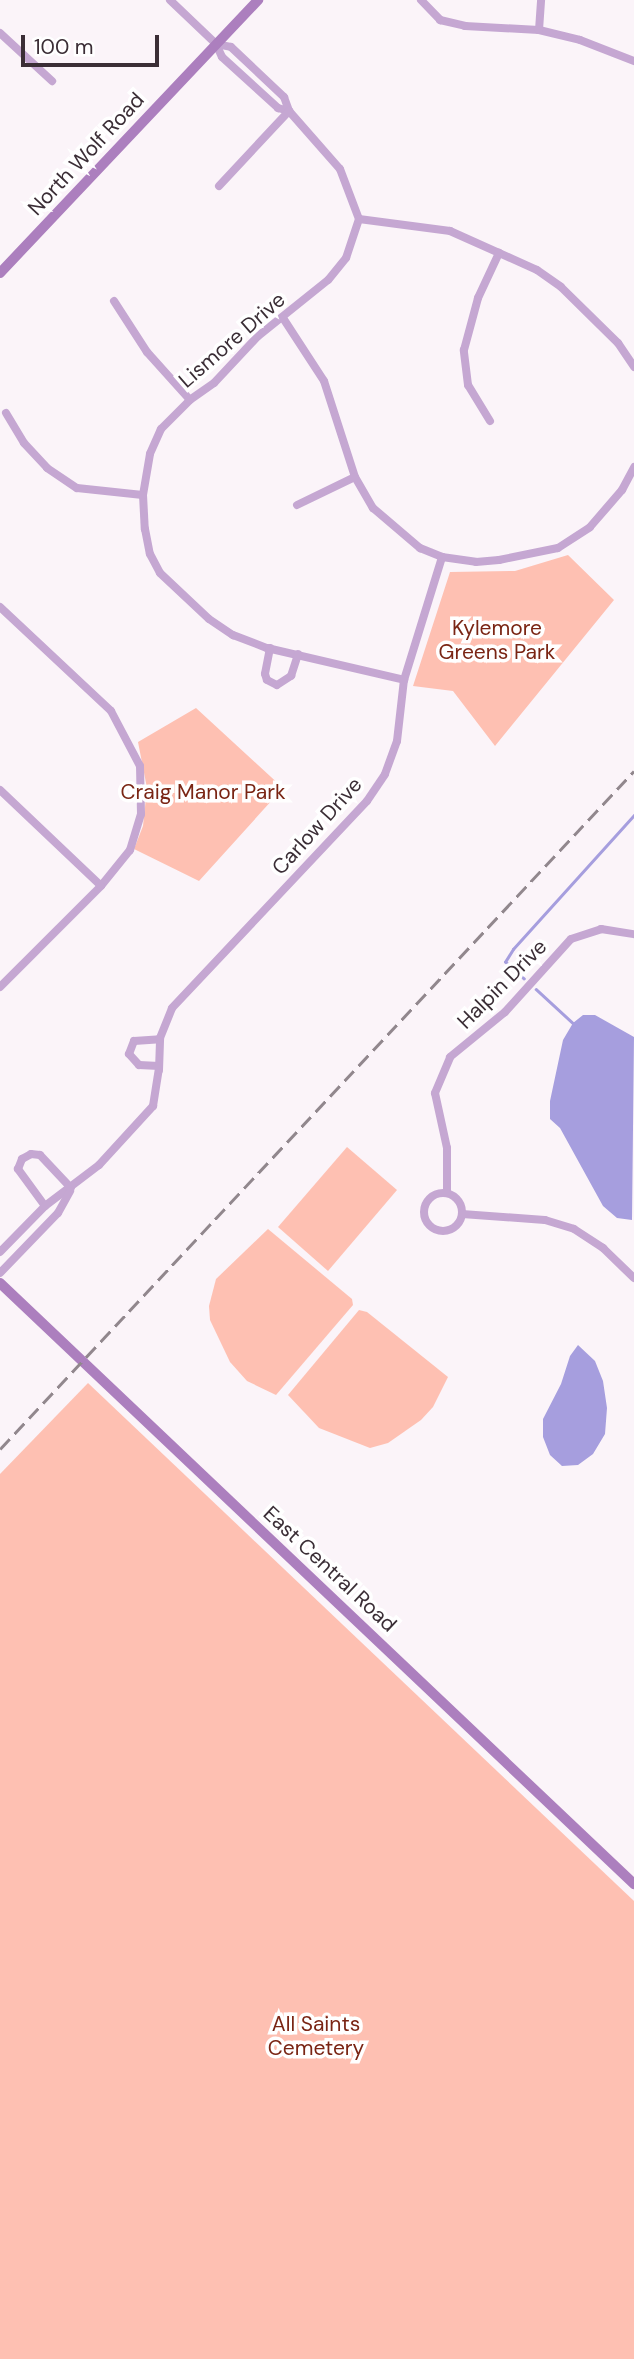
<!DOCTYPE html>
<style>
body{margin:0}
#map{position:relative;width:634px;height:2359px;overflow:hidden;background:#fbf4f9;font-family:"DM Sans",sans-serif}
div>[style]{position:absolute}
.green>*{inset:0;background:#fec0b2}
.water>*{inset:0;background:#a69ede}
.stream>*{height:2.5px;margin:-1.25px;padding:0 1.25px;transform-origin:1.25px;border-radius:1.25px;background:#a69ede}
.minor>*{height:8px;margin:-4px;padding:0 4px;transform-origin:4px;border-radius:4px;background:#c5a7d2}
.minor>.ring{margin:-4px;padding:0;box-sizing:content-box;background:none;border:8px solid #c5a7d2;border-radius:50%}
.secondary>*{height:10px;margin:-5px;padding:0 5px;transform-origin:5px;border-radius:5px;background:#ac7fbe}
.rail>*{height:2.5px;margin-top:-1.25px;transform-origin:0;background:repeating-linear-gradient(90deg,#91878d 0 14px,transparent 0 21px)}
span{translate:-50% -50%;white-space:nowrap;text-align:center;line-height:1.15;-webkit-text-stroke:7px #fff;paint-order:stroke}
.street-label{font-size:21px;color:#3b2e36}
.park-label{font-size:21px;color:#7a2514}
.scale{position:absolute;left:21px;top:35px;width:138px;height:32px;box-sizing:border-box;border:4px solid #3b2e36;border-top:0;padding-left:9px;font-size:21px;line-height:24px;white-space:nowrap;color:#3b2e36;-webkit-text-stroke:5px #fff;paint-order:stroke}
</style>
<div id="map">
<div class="green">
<div style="clip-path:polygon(568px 555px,614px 600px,495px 746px,453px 691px,413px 686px,450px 572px,515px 571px)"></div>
<div style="clip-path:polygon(196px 708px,283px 788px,199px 881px,134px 849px,143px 826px,147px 788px,138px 742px)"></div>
<div style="clip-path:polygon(347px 1147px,397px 1190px,328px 1271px,278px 1227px)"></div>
<div style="clip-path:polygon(268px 1229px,352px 1299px,353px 1305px,276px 1395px,247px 1381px,230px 1362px,210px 1320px,209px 1306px,216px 1279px)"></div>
<div style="clip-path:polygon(359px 1310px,367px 1312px,448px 1377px,433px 1407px,421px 1420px,388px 1443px,370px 1448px,319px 1428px,288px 1395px)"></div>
<div style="clip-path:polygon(88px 1383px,634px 1901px,634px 2359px,0 2359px,0 1474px)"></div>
</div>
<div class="water">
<div style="clip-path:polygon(583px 1015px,595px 1015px,634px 1037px,632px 1220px,617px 1218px,603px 1206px,560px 1128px,550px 1119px,550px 1101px,563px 1040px,573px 1023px)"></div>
<div style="clip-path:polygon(578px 1345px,595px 1361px,603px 1381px,607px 1408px,605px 1434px,593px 1454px,578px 1465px,562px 1466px,550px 1455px,543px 1437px,543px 1419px,561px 1384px,570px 1356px)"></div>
</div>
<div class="stream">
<div style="left:524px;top:979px;width:25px;rotate:-138deg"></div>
<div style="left:505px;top:962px;width:15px;rotate:-58deg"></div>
<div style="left:513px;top:949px;width:181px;rotate:-47.9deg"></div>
<div style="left:536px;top:989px;width:50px;rotate:42.6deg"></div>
</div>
<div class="minor">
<div style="left:170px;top:0;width:64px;rotate:43.7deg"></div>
<div style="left:216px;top:44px;width:14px;rotate:65deg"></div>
<div style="left:222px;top:57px;width:76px;rotate:42.3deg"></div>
<div style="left:278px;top:108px;width:11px;rotate:15deg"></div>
<div style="left:421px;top:0;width:28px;rotate:46deg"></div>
<div style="left:440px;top:20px;width:26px;rotate:13deg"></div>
<div style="left:465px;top:26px;width:74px;rotate:3.1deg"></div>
<div style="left:539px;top:30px;width:42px;rotate:13.7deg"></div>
<div style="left:580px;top:40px;width:58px;rotate:21.3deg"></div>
<div style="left:539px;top:30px;width:30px;rotate:-86deg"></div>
<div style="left:0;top:33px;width:71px;rotate:42.7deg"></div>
<div style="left:216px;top:44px;width:15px;rotate:11deg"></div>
<div style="left:231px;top:47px;width:73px;rotate:43.3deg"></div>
<div style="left:284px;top:97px;width:15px;rotate:70deg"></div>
<div style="left:289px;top:111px;width:77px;rotate:48.7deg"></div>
<div style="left:340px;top:169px;width:53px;rotate:69.2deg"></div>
<div style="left:359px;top:219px;width:92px;rotate:7.5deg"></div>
<div style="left:450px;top:231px;width:95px;rotate:24.1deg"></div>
<div style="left:537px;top:270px;width:29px;rotate:35deg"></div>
<div style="left:561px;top:287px;width:80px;rotate:44.5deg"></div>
<div style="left:618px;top:343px;width:29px;rotate:56deg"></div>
<div style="left:219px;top:186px;width:103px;rotate:-47deg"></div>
<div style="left:359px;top:219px;width:41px;rotate:108.4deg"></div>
<div style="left:346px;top:258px;width:28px;rotate:129deg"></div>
<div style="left:328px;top:280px;width:90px;rotate:141.3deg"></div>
<div style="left:258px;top:336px;width:64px;rotate:133.1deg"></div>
<div style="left:214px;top:383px;width:29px;rotate:145deg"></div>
<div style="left:190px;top:400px;width:41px;rotate:135deg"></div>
<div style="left:161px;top:429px;width:27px;rotate:114deg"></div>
<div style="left:150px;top:454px;width:42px;rotate:99.7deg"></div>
<div style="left:143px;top:495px;width:34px;rotate:87deg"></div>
<div style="left:145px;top:529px;width:25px;rotate:79deg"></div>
<div style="left:150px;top:554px;width:21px;rotate:62deg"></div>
<div style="left:160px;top:573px;width:67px;rotate:43.2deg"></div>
<div style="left:209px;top:619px;width:29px;rotate:34deg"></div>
<div style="left:233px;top:635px;width:36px;rotate:21deg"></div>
<div style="left:267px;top:648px;width:141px;rotate:13.1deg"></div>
<div style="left:114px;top:301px;width:61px;rotate:57.1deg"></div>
<div style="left:147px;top:352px;width:64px;rotate:48.1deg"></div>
<div style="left:283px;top:318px;width:75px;rotate:56.9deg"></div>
<div style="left:324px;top:381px;width:101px;rotate:72.1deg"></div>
<div style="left:355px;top:477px;width:36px;rotate:60deg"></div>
<div style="left:373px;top:508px;width:62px;rotate:40.4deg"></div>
<div style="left:420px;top:548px;width:24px;rotate:22deg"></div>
<div style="left:442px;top:557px;width:34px;rotate:8deg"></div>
<div style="left:476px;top:562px;width:23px;rotate:-5deg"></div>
<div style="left:499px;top:560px;width:60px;rotate:-11.5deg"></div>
<div style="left:558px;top:548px;width:38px;rotate:-33deg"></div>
<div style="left:590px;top:527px;width:49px;rotate:-49.1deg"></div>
<div style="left:622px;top:490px;width:26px;rotate:-62deg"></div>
<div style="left:6px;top:413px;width:35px;rotate:59deg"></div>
<div style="left:24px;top:443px;width:34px;rotate:47deg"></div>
<div style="left:47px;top:468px;width:36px;rotate:34deg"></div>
<div style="left:77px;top:488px;width:66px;rotate:6.1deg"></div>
<div style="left:490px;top:421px;width:42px;rotate:-121.4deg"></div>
<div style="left:468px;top:385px;width:35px;rotate:-97deg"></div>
<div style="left:464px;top:350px;width:54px;rotate:-74.9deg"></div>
<div style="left:478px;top:298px;width:50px;rotate:-65deg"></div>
<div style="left:297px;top:505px;width:64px;rotate:-25.8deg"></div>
<div style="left:0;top:607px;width:152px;rotate:43.1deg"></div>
<div style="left:111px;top:711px;width:62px;rotate:62.2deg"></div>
<div style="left:140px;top:766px;width:48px;rotate:88.8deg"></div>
<div style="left:141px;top:814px;width:38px;rotate:107deg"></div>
<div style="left:130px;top:850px;width:46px;rotate:128.9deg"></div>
<div style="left:101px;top:886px;width:143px;rotate:135deg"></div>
<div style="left:270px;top:648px;width:26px;rotate:101deg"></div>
<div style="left:265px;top:674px;width:6px;rotate:72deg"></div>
<div style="left:267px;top:680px;width:11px;rotate:27deg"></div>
<div style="left:277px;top:685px;width:17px;rotate:-33deg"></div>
<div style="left:291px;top:676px;width:23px;rotate:-72deg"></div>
<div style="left:0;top:790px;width:139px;rotate:43.5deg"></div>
<div style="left:159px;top:1066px;width:20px;rotate:-177deg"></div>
<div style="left:139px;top:1065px;width:15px;rotate:-132deg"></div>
<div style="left:129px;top:1054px;width:14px;rotate:-69deg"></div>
<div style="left:134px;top:1041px;width:26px;rotate:-4deg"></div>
<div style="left:447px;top:1193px;width:45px;rotate:-90deg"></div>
<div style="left:447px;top:1148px;width:56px;rotate:-102.3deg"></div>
<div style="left:435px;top:1093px;width:39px;rotate:-67deg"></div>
<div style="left:450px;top:1057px;width:71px;rotate:-39.3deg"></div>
<div style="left:505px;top:1012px;width:98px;rotate:-47.9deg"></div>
<div style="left:571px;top:939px;width:32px;rotate:-18deg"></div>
<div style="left:601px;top:929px;width:33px;rotate:9deg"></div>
<div class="ring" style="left:424px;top:1193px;width:30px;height:30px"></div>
<div style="left:45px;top:1206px;width:46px;rotate:-126.1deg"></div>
<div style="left:18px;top:1169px;width:11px;rotate:-68deg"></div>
<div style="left:22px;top:1159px;width:10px;rotate:-29deg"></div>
<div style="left:31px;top:1154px;width:9px;rotate:6deg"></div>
<div style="left:40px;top:1155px;width:45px;rotate:46.8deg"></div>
<div style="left:462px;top:1214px;width:83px;rotate:4.1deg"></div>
<div style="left:545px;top:1220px;width:30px;rotate:17deg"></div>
<div style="left:574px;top:1229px;width:35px;rotate:33deg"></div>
<div style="left:603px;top:1248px;width:43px;rotate:44.1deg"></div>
<div style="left:0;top:1252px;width:64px;rotate:-45.6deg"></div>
<div style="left:45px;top:1206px;width:68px;rotate:-37.2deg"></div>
<div style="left:99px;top:1165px;width:80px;rotate:-47.5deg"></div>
<div style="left:153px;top:1106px;width:36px;rotate:-81deg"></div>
<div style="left:159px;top:1070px;width:32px;rotate:-88deg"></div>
<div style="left:160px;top:1038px;width:32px;rotate:-68deg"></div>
<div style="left:172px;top:1008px;width:284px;rotate:-46.7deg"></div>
<div style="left:367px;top:801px;width:32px;rotate:-56deg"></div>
<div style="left:385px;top:774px;width:35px;rotate:-70deg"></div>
<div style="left:397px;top:741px;width:61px;rotate:-83.5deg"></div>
<div style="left:404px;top:680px;width:129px;rotate:-72.8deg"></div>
<div style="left:0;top:1273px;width:83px;rotate:-46deg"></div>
<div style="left:58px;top:1213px;width:25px;rotate:-61deg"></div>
</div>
<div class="secondary">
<div style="left:0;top:273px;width:376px;rotate:-46.6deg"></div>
<div style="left:0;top:1283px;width:874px;rotate:43.47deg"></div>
</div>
<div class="rail">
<div style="left:0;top:1449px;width:928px;rotate:-46.92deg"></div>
</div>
<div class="street-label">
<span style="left:86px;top:154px;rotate:-47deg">North Wolf Road</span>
<span style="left:232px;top:340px;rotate:-41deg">Lismore Drive</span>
<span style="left:317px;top:826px;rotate:-48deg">Carlow Drive</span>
<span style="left:502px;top:984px;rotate:-45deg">Halpin Drive</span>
<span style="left:330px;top:1569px;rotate:43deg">East Central Road</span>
</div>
<div class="park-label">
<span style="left:497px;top:640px">Kylemore<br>Greens Park</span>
<span style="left:203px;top:792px">Craig Manor Park</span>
<span style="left:316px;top:2036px">All Saints<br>Cemetery</span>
</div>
<div class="scale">100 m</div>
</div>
